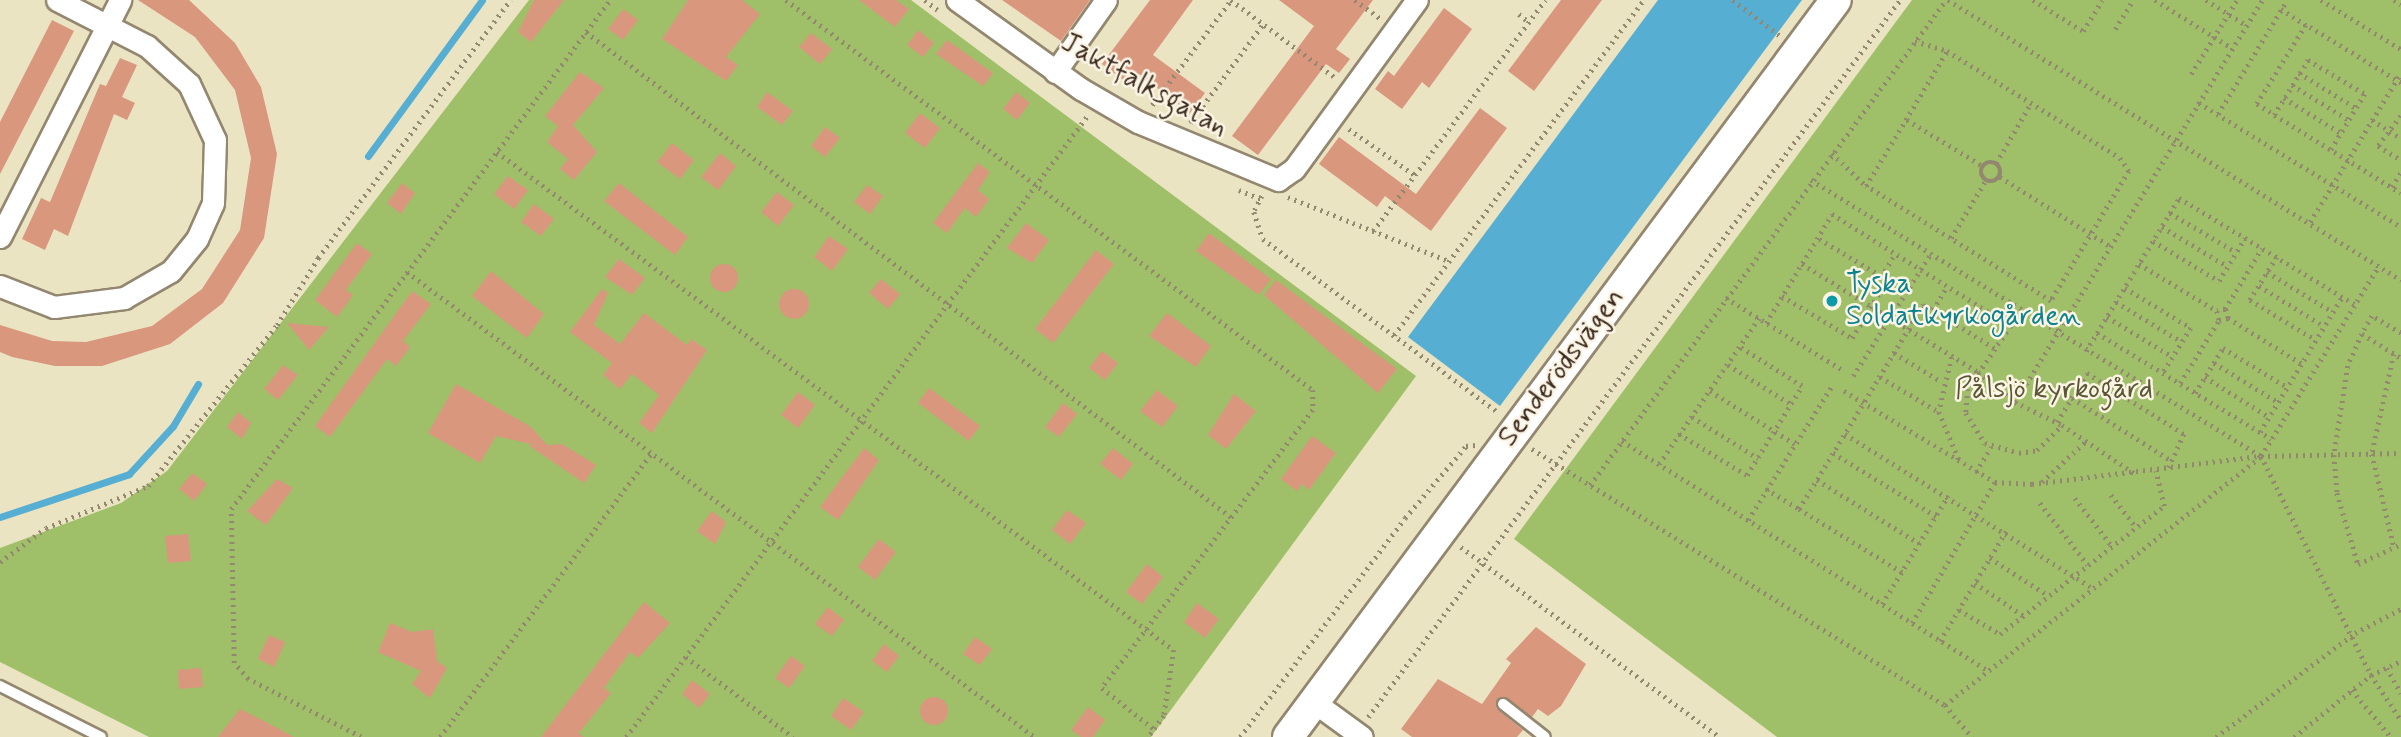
<!DOCTYPE html>
<meta charset="utf-8">
<style>
body{margin:0}
#map{position:relative;width:2401px;height:737px;overflow:hidden;background:#ebe4c3;font-family:Mynerve,sans-serif}
div>[style]{position:absolute}
.green>*{inset:0;background:#9fc069}
.water>*{inset:0;background:#56aed3}
.stream>*{height:7px;margin:-3.5px;padding:0 3.5px;transform-origin:3.5px;border-radius:3.5px;background:#56aed3}
.building>*{inset:0;background:#d9977e}
.round{border-radius:50%}
.path>*{height:4.5px;margin-top:-2.25px;transform-origin:0;background:repeating-linear-gradient(90deg,#938770 0 2px,transparent 0 7px)}
.path>.ring{margin:-2.25px;padding:0;box-sizing:content-box;background:none;border:4.5px solid #938770;border-radius:50%}
.roads{filter:drop-shadow(2px 0 #938770) drop-shadow(-2px 0 #938770) drop-shadow(0 2px #938770) drop-shadow(0 -2px #938770)}
.lane>*{height:10px;margin:-5px;padding:0 5px;transform-origin:5px;border-radius:5px;background:#fff}
.street>*{height:21px;margin:-10.5px;padding:0 10.5px;transform-origin:10.5px;border-radius:10.5px;background:#fff}
.secondary>*{height:30px;margin:-15px;padding:0 15px;transform-origin:15px;border-radius:15px;background:#fff}
.dots>*{width:19px;height:19px;translate:-50% -50%;box-sizing:border-box;border:4px solid #fcf5e5;border-radius:50%}
span{translate:-50% -50%;white-space:nowrap;text-align:center;line-height:1.15;-webkit-text-stroke:5px #fcf5e5;paint-order:stroke}
.street-label{font-size:28px;color:#3b2a1e}
.culture-label{font-size:28px;color:#0d838f}
.left{translate:0 -50%;text-align:left}
.park-label{font-size:28px;color:#595734}
</style>
<div id="map">
<div class="green">
<div style="clip-path:polygon(529px 0,911px 0,1416px 376px,1151px 737px,149px 737px,0 662px,0 548px,121px 503px,167px 471px)"></div>
<div style="clip-path:polygon(1912px 0,2401px 0,2401px 737px,1777px 737px,1514px 539px)"></div>
</div>
<div class="water">
<div style="clip-path:polygon(1658px 0,1802px 0,1500px 406px,1408px 337px)"></div>
</div>
<div class="stream">
<div style="left:368px;top:156px;width:193px;rotate:-53.8deg"></div>
<div style="left:0;top:517px;width:136px;rotate:-18.4deg"></div>
<div style="left:129px;top:474px;width:65px;rotate:-47.5deg"></div>
<div style="left:173px;top:426px;width:49px;rotate:-59.2deg"></div>
</div>
<div class="building">
<div style="clip-path:polygon(138px 0,189px 0,235px 43px,261px 87px,277px 154px,264px 238px,223px 303px,170px 344px,102px 366px,55px 366px,12px 357px,0 352px,0 325px,52px 341px,86px 342px,152px 326px,202px 289px,240px 230px,251px 158px,235px 90px,195px 37px)"></div>
<div style="clip-path:polygon(534px 0,564px 0,531px 42px,518px 32px)"></div>
<div style="clip-path:polygon(688px 0,742px 0,760px 14px,726px 57px,738px 65px,726px 81px,662px 39px)"></div>
<div style="clip-path:polygon(859px 0,896px 0,909px 9px,895px 27px)"></div>
<div style="clip-path:polygon(1002px 0,1090px 0,1061px 41px)"></div>
<div style="clip-path:polygon(1150px 0,1193px 0,1153px 55px,1205px 93px,1190px 113px,1139px 74px,1130px 85px,1102px 64px)"></div>
<div style="clip-path:polygon(1279px 0,1373px 0,1336px 49px,1350px 59px,1339px 73px,1326px 64px,1258px 155px,1232px 136px,1314px 26px)"></div>
<div style="clip-path:polygon(1561px 0,1602px 0,1534px 91px,1508px 71px)"></div>
<div style="clip-path:polygon(1444px 8px,1472px 29px,1429px 88px,1422px 82px,1402px 109px,1375px 89px,1388px 71px,1394px 76px)"></div>
<div style="clip-path:polygon(623px 9px,638px 20px,623px 40px,608px 29px)"></div>
<div style="clip-path:polygon(52px 20px,74px 31px,0 174px,0 122px)"></div>
<div style="clip-path:polygon(918px 30px,934px 43px,923px 57px,907px 45px)"></div>
<div style="clip-path:polygon(811px 33px,832px 49px,820px 64px,799px 47px)"></div>
<div style="clip-path:polygon(947px 40px,993px 73px,983px 86px,936px 54px)"></div>
<div style="clip-path:polygon(120px 58px,137px 65px,122px 97px,135px 103px,127px 120px,114px 114px,68px 236px,54px 229px,45px 250px,22px 239px,41px 198px,50px 202px,100px 84px,106px 86px)"></div>
<div style="clip-path:polygon(580px 72px,604px 88px,573px 125px,597px 152px,574px 180px,560px 169px,568px 159px,547px 142px,558px 126px,545px 116px)"></div>
<div style="clip-path:polygon(767px 92px,793px 111px,782px 125px,757px 107px)"></div>
<div style="clip-path:polygon(1016px 92px,1030px 103px,1017px 120px,1003px 109px)"></div>
<div style="clip-path:polygon(1480px 108px,1507px 128px,1431px 231px,1385px 196px,1377px 207px,1319px 164px,1339px 137px,1416px 194px)"></div>
<div style="clip-path:polygon(920px 113px,940px 128px,925px 148px,905px 133px)"></div>
<div style="clip-path:polygon(825px 127px,840px 138px,825px 157px,811px 146px)"></div>
<div style="clip-path:polygon(672px 143px,694px 160px,680px 179px,657px 162px)"></div>
<div style="clip-path:polygon(720px 153px,736px 166px,718px 190px,701px 177px)"></div>
<div style="clip-path:polygon(978px 163px,990px 172px,978px 190px,989px 199px,976px 217px,965px 208px,947px 233px,933px 223px)"></div>
<div style="clip-path:polygon(508px 176px,528px 190px,514px 209px,494px 194px)"></div>
<div style="clip-path:polygon(402px 183px,415px 193px,401px 214px,387px 203px)"></div>
<div style="clip-path:polygon(619px 183px,688px 237px,675px 255px,604px 201px)"></div>
<div style="clip-path:polygon(867px 185px,883px 196px,870px 214px,854px 202px)"></div>
<div style="clip-path:polygon(777px 192px,794px 205px,778px 226px,761px 212px)"></div>
<div style="clip-path:polygon(534px 204px,554px 219px,541px 236px,521px 222px)"></div>
<div style="clip-path:polygon(1026px 223px,1049px 240px,1032px 263px,1007px 248px)"></div>
<div style="clip-path:polygon(1209px 233px,1271px 279px,1259px 295px,1196px 251px)"></div>
<div style="clip-path:polygon(829px 236px,848px 249px,832px 271px,814px 257px)"></div>
<div style="clip-path:polygon(357px 243px,372px 254px,346px 290px,353px 295px,337px 317px,315px 300px)"></div>
<div style="clip-path:polygon(1096px 250px,1114px 264px,1053px 343px,1035px 329px)"></div>
<div style="clip-path:polygon(619px 259px,645px 278px,632px 295px,605px 277px)"></div>
<div class="round" style="left:710px;top:264px;width:28px;height:28px"></div>
<div style="clip-path:polygon(491px 271px,544px 314px,527px 338px,472px 296px)"></div>
<div style="clip-path:polygon(881px 279px,900px 294px,888px 309px,869px 293px)"></div>
<div style="clip-path:polygon(1276px 280px,1397px 369px,1378px 393px,1264px 295px)"></div>
<div style="clip-path:polygon(602px 289px,608px 293px,594px 325px,620px 344px,644px 313px,687px 345px,691px 339px,707px 350px,652px 433px,639px 423px,659px 395px,632px 374px,620px 389px,603px 375px,612px 363px,570px 332px)"></div>
<div class="round" style="left:779px;top:289px;width:30px;height:30px"></div>
<div style="clip-path:polygon(412px 291px,431px 304px,403px 341px,410px 347px,396px 366px,387px 359px,330px 437px,315px 426px)"></div>
<div style="clip-path:polygon(1167px 313px,1211px 346px,1196px 367px,1149px 336px)"></div>
<div style="clip-path:polygon(287px 323px,329px 327px,309px 350px)"></div>
<div style="clip-path:polygon(1102px 351px,1118px 363px,1105px 380px,1089px 368px)"></div>
<div style="clip-path:polygon(283px 365px,298px 375px,278px 400px,264px 389px)"></div>
<div style="clip-path:polygon(456px 384px,531px 427px,547px 445px,562px 444px,596px 465px,584px 483px,528px 445px,535px 445px,496px 436px,480px 463px,428px 433px)"></div>
<div style="clip-path:polygon(929px 388px,980px 426px,969px 441px,918px 403px)"></div>
<div style="clip-path:polygon(1157px 390px,1178px 406px,1162px 427px,1140px 411px)"></div>
<div style="clip-path:polygon(798px 392px,815px 405px,798px 428px,781px 415px)"></div>
<div style="clip-path:polygon(1234px 394px,1256px 411px,1226px 449px,1208px 435px)"></div>
<div style="clip-path:polygon(1063px 403px,1077px 414px,1059px 437px,1045px 427px)"></div>
<div style="clip-path:polygon(238px 412px,251px 423px,242px 439px,227px 427px)"></div>
<div style="clip-path:polygon(1312px 436px,1336px 453px,1309px 490px,1302px 484px,1297px 491px,1281px 479px)"></div>
<div style="clip-path:polygon(864px 448px,879px 460px,838px 520px,820px 507px)"></div>
<div style="clip-path:polygon(1113px 448px,1133px 464px,1121px 480px,1100px 464px)"></div>
<div style="clip-path:polygon(192px 473px,207px 484px,194px 501px,179px 489px)"></div>
<div style="clip-path:polygon(277px 479px,293px 488px,266px 525px,247px 511px)"></div>
<div style="clip-path:polygon(1067px 510px,1086px 523px,1070px 544px,1052px 530px)"></div>
<div style="clip-path:polygon(712px 511px,726px 522px,715px 544px,697px 531px)"></div>
<div style="clip-path:polygon(188px 534px,191px 561px,168px 563px,165px 536px)"></div>
<div style="clip-path:polygon(879px 539px,896px 552px,875px 580px,858px 567px)"></div>
<div style="clip-path:polygon(1147px 564px,1163px 577px,1142px 604px,1126px 592px)"></div>
<div style="clip-path:polygon(644px 602px,670px 623px,638px 658px,630px 652px,604px 688px,611px 693px,579px 733px,573px 729px,584px 737px,541px 737px)"></div>
<div style="clip-path:polygon(1197px 603px,1219px 619px,1205px 638px,1184px 622px)"></div>
<div style="clip-path:polygon(828px 607px,844px 620px,832px 636px,815px 624px)"></div>
<div style="clip-path:polygon(390px 623px,412px 632px,433px 629px,437px 661px,447px 668px,430px 698px,412px 684px,421px 671px,378px 652px)"></div>
<div style="clip-path:polygon(1536px 627px,1586px 664px,1561px 706px,1548px 716px,1538px 709px,1532px 717px,1499px 697px,1496px 708px,1523px 730px,1517px 737px,1412px 737px,1401px 729px,1438px 679px,1482px 704px,1511px 663px,1506px 659px)"></div>
<div style="clip-path:polygon(269px 635px,285px 642px,274px 667px,258px 659px)"></div>
<div style="clip-path:polygon(975px 637px,992px 649px,980px 665px,963px 654px)"></div>
<div style="clip-path:polygon(884px 644px,899px 656px,887px 672px,872px 661px)"></div>
<div style="clip-path:polygon(791px 656px,805px 666px,789px 688px,775px 678px)"></div>
<div style="clip-path:polygon(201px 668px,203px 687px,179px 689px,178px 670px)"></div>
<div style="clip-path:polygon(692px 680px,710px 694px,699px 708px,682px 694px)"></div>
<div class="round" style="left:920px;top:697px;width:28px;height:28px"></div>
<div style="clip-path:polygon(843px 698px,864px 712px,851px 730px,831px 716px)"></div>
<div style="clip-path:polygon(1088px 707px,1105px 720px,1093px 737px,1081px 737px,1071px 730px)"></div>
<div style="clip-path:polygon(240px 709px,260px 719px,294px 737px,218px 737px)"></div>
</div>
<div class="path">
<div style="left:786px;top:0;width:656px;rotate:36.5deg"></div>
<div style="left:1313px;top:390px;width:20px;rotate:90deg"></div>
<div style="left:1313px;top:410px;width:349px;rotate:127.2deg"></div>
<div style="left:1102px;top:688px;width:66px;rotate:38.3deg"></div>
<div style="left:925px;top:0;width:16px;rotate:38deg"></div>
<div style="left:1231px;top:0;width:132px;rotate:36.7deg"></div>
<div style="left:1355px;top:0;width:31px;rotate:36deg"></div>
<div style="left:1733px;top:0;width:58px;rotate:37.3deg"></div>
<div style="left:1948px;top:0;width:533px;rotate:31.72deg"></div>
<div style="left:2033px;top:0;width:59px;rotate:31.8deg"></div>
<div style="left:2083px;top:31px;width:36px;rotate:-58deg"></div>
<div style="left:2155px;top:0;width:91px;rotate:31.9deg"></div>
<div style="left:2206px;top:0;width:47px;rotate:32deg"></div>
<div style="left:2321px;top:0;width:94px;rotate:31.5deg"></div>
<div style="left:2394px;top:0;width:8px;rotate:30deg"></div>
<div style="left:2281px;top:9px;width:30px;rotate:33deg"></div>
<div style="left:1519px;top:14px;width:13px;rotate:39deg"></div>
<div style="left:2115px;top:29px;width:34px;rotate:-58deg"></div>
<div style="left:586px;top:32px;width:807px;rotate:36.94deg"></div>
<div style="left:1915px;top:41px;width:34px;rotate:17deg"></div>
<div style="left:1947px;top:51px;width:203px;rotate:31.7deg"></div>
<div style="left:2120px;top:158px;width:16px;rotate:55deg"></div>
<div style="left:2129px;top:171px;width:152px;rotate:121deg"></div>
<div style="left:2051px;top:301px;width:218px;rotate:-148.1deg"></div>
<div style="left:1866px;top:186px;width:157px;rotate:-59deg"></div>
<div style="left:2299px;top:73px;width:67px;rotate:31.6deg"></div>
<div style="left:2191px;top:74px;width:87px;rotate:-58.1deg"></div>
<div style="left:2401px;top:83px;width:111px;rotate:-148.6deg"></div>
<div style="left:2306px;top:25px;width:93px;rotate:121.8deg"></div>
<div style="left:2257px;top:104px;width:169px;rotate:31.7deg"></div>
<div style="left:2292px;top:85px;width:67px;rotate:31.6deg"></div>
<div style="left:2284px;top:98px;width:67px;rotate:31.6deg"></div>
<div style="left:2199px;top:103px;width:237px;rotate:31.5deg"></div>
<div style="left:1152px;top:105px;width:131px;rotate:-53deg"></div>
<div style="left:2218px;top:114px;width:133px;rotate:-58.8deg"></div>
<div style="left:2274px;top:115px;width:65px;rotate:-58.3deg"></div>
<div style="left:2308px;top:60px;width:66px;rotate:30.8deg"></div>
<div style="left:2365px;top:94px;width:66px;rotate:121.3deg"></div>
<div style="left:2401px;top:116px;width:38px;rotate:127deg"></div>
<div style="left:2378px;top:146px;width:27px;rotate:31deg"></div>
<div style="left:1907px;top:120px;width:89px;rotate:31.2deg"></div>
<div style="left:2372px;top:120px;width:34px;rotate:32deg"></div>
<div style="left:1190px;top:123px;width:123px;rotate:-53.6deg"></div>
<div style="left:1349px;top:129px;width:82px;rotate:35deg"></div>
<div style="left:497px;top:152px;width:840px;rotate:36.34deg"></div>
<div style="left:1174px;top:650px;width:67px;rotate:98.6deg"></div>
<div style="left:1164px;top:716px;width:26px;rotate:127deg"></div>
<div style="left:1832px;top:153px;width:47px;rotate:44.1deg"></div>
<div class="ring" style="left:1981px;top:162px;width:15.5px;height:15.5px"></div>
<div style="left:1996px;top:163px;width:69px;rotate:-59.7deg"></div>
<div style="left:2000px;top:177px;width:130px;rotate:32.1deg"></div>
<div style="left:1811px;top:180px;width:528px;rotate:31.52deg"></div>
<div style="left:2261px;top:456px;width:245px;rotate:63.3deg"></div>
<div style="left:2371px;top:675px;width:54px;rotate:56.3deg"></div>
<div style="left:2392px;top:187px;width:17px;rotate:-59deg"></div>
<div style="left:1239px;top:190px;width:24px;rotate:22deg"></div>
<div style="left:1262px;top:196px;width:18px;rotate:117deg"></div>
<div style="left:1254px;top:212px;width:28px;rotate:72deg"></div>
<div style="left:1263px;top:239px;width:293px;rotate:36.4deg"></div>
<div style="left:1288px;top:197px;width:173px;rotate:21.7deg"></div>
<div style="left:2170px;top:213px;width:77px;rotate:30.6deg"></div>
<div style="left:2310px;top:222px;width:175px;rotate:-58.6deg"></div>
<div style="left:2162px;top:227px;width:76px;rotate:31deg"></div>
<div style="left:1373px;top:231px;width:288px;rotate:-53.3deg"></div>
<div style="left:1951px;top:238px;width:68px;rotate:-58.9deg"></div>
<div style="left:2153px;top:241px;width:77px;rotate:31.2deg"></div>
<div style="left:2219px;top:281px;width:50px;rotate:-58.8deg"></div>
<div style="left:2277px;top:257px;width:51px;rotate:122.1deg"></div>
<div style="left:2250px;top:300px;width:77px;rotate:31.2deg"></div>
<div style="left:1802px;top:264px;width:206px;rotate:31.5deg"></div>
<div style="left:1978px;top:372px;width:48px;rotate:39deg"></div>
<div style="left:2015px;top:402px;width:52px;rotate:26.1deg"></div>
<div style="left:2139px;top:264px;width:91px;rotate:31.1deg"></div>
<div style="left:407px;top:272px;width:781px;rotate:36.52deg"></div>
<div style="left:2267px;top:272px;width:77px;rotate:31.2deg"></div>
<div style="left:1881px;top:277px;width:27px;rotate:-59deg"></div>
<div style="left:2259px;top:286px;width:76px;rotate:31.6deg"></div>
<div style="left:2125px;top:288px;width:77px;rotate:31.2deg"></div>
<div style="left:2191px;top:328px;width:53px;rotate:121.9deg"></div>
<div style="left:1782px;top:296px;width:82px;rotate:31deg"></div>
<div style="left:1852px;top:338px;width:68px;rotate:-58.9deg"></div>
<div style="left:1887px;top:280px;width:82px;rotate:-149deg"></div>
<div style="left:1726px;top:298px;width:135px;rotate:31.7deg"></div>
<div style="left:2116px;top:302px;width:77px;rotate:31.2deg"></div>
<div style="left:2225px;top:309px;width:71px;rotate:-58.8deg"></div>
<div style="left:1933px;top:310px;width:74px;rotate:31.8deg"></div>
<div style="left:2107px;top:317px;width:77px;rotate:31.2deg"></div>
<div style="left:2228px;top:318px;width:86px;rotate:31.7deg"></div>
<div style="left:1766px;top:323px;width:127px;rotate:-58.8deg"></div>
<div style="left:1832px;top:214px;width:211px;rotate:32deg"></div>
<div style="left:2011px;top:326px;width:76px;rotate:124.3deg"></div>
<div style="left:1968px;top:389px;width:24px;rotate:95deg"></div>
<div style="left:1966px;top:413px;width:36px;rotate:58deg"></div>
<div style="left:1985px;top:443px;width:35px;rotate:16deg"></div>
<div style="left:2019px;top:453px;width:18px;rotate:-9deg"></div>
<div style="left:2037px;top:450px;width:35px;rotate:-45deg"></div>
<div style="left:2062px;top:425px;width:87px;rotate:33.7deg"></div>
<div style="left:2097px;top:333px;width:204px;rotate:31.3deg"></div>
<div style="left:2401px;top:333px;width:34px;rotate:-150deg"></div>
<div style="left:2372px;top:316px;width:21px;rotate:119deg"></div>
<div style="left:2362px;top:334px;width:35px;rotate:114deg"></div>
<div style="left:2348px;top:366px;width:90px;rotate:98.9deg"></div>
<div style="left:2334px;top:455px;width:38px;rotate:85deg"></div>
<div style="left:2337px;top:493px;width:74px;rotate:73.5deg"></div>
<div style="left:2358px;top:564px;width:47px;rotate:-24.9deg"></div>
<div style="left:2362px;top:334px;width:46px;rotate:31.6deg"></div>
<div style="left:1394px;top:335px;width:418px;rotate:-53.3deg"></div>
<div style="left:2086px;top:351px;width:179px;rotate:-58.7deg"></div>
<div style="left:2179px;top:198px;width:205px;rotate:31.2deg"></div>
<div style="left:1894px;top:353px;width:56px;rotate:31.1deg"></div>
<div style="left:2394px;top:354px;width:102px;rotate:102.4deg"></div>
<div style="left:2372px;top:454px;width:96px;rotate:76.7deg"></div>
<div style="left:1952px;top:357px;width:57px;rotate:103.3deg"></div>
<div style="left:1939px;top:412px;width:54px;rotate:67.2deg"></div>
<div style="left:2214px;top:363px;width:75px;rotate:31.4deg"></div>
<div style="left:1728px;top:365px;width:74px;rotate:31.8deg"></div>
<div style="left:1853px;top:376px;width:143px;rotate:-57.5deg"></div>
<div style="left:1880px;top:377px;width:69px;rotate:30.7deg"></div>
<div style="left:2205px;top:377px;width:75px;rotate:32deg"></div>
<div style="left:2180px;top:383px;width:74px;rotate:-58.2deg"></div>
<div style="left:2219px;top:320px;width:9px;rotate:-13deg"></div>
<div style="left:2228px;top:318px;width:9px;rotate:-108deg"></div>
<div style="left:2225px;top:309px;width:8px;rotate:166deg"></div>
<div style="left:2217px;top:311px;width:9px;rotate:77deg"></div>
<div style="left:1710px;top:391px;width:100px;rotate:31.9deg"></div>
<div style="left:1844px;top:391px;width:176px;rotate:31.1deg"></div>
<div style="left:2195px;top:393px;width:53px;rotate:-58.1deg"></div>
<div style="left:2223px;top:348px;width:75px;rotate:31.4deg"></div>
<div style="left:2072px;top:398px;width:118px;rotate:32.2deg"></div>
<div style="left:2015px;top:402px;width:472px;rotate:-58.4deg"></div>
<div style="left:1692px;top:417px;width:78px;rotate:31.8deg"></div>
<div style="left:2057px;top:422px;width:57px;rotate:-58.5deg"></div>
<div style="left:2087px;top:373px;width:115px;rotate:32.2deg"></div>
<div style="left:2184px;top:434px;width:37px;rotate:114deg"></div>
<div style="left:2260px;top:432px;width:158px;rotate:-58.7deg"></div>
<div style="left:1679px;top:434px;width:79px;rotate:31.1deg"></div>
<div style="left:1747px;top:475px;width:105px;rotate:-58.3deg"></div>
<div style="left:1802px;top:386px;width:72px;rotate:-148.1deg"></div>
<div style="left:1845px;top:434px;width:291px;rotate:31.9deg"></div>
<div style="left:1622px;top:441px;width:430px;rotate:32.1deg"></div>
<div style="left:1532px;top:449px;width:486px;rotate:31.8deg"></div>
<div style="left:1945px;top:705px;width:42px;rotate:49.8deg"></div>
<div style="left:1833px;top:453px;width:121px;rotate:31.5deg"></div>
<div style="left:1659px;top:464px;width:177px;rotate:-55.6deg"></div>
<div style="left:1976px;top:472px;width:29px;rotate:-59deg"></div>
<div style="left:1817px;top:480px;width:120px;rotate:31.7deg"></div>
<div style="left:2042px;top:482px;width:62px;rotate:-43deg"></div>
<div style="left:1590px;top:485px;width:602px;rotate:-53.72deg"></div>
<div style="left:1766px;top:489px;width:39px;rotate:31deg"></div>
<div style="left:1799px;top:509px;width:239px;rotate:-58.7deg"></div>
<div style="left:1923px;top:305px;width:11px;rotate:27deg"></div>
<div style="left:1933px;top:310px;width:28px;rotate:-60deg"></div>
<div style="left:2111px;top:495px;width:41px;rotate:52deg"></div>
<div style="left:2075px;top:498px;width:61px;rotate:52.4deg"></div>
<div style="left:2040px;top:503px;width:78px;rotate:52.3deg"></div>
<div style="left:1799px;top:509px;width:121px;rotate:31.5deg"></div>
<div style="left:1748px;top:520px;width:160px;rotate:-58deg"></div>
<div style="left:1461px;top:547px;width:321px;rotate:36.3deg"></div>
<div style="left:1990px;top:558px;width:70px;rotate:32.8deg"></div>
<div style="left:0;top:562px;width:57px;rotate:-36.5deg"></div>
<div style="left:46px;top:528px;width:110px;rotate:-22.4deg"></div>
<div style="left:148px;top:486px;width:206px;rotate:-51.3deg"></div>
<div style="left:277px;top:325px;width:79px;rotate:-58.5deg"></div>
<div style="left:318px;top:258px;width:322px;rotate:-53.3deg"></div>
<div style="left:1975px;top:583px;width:59px;rotate:34deg"></div>
<div style="left:1882px;top:604px;width:127px;rotate:-58.6deg"></div>
<div style="left:1959px;top:610px;width:48px;rotate:30.3deg"></div>
<div style="left:2000px;top:634px;width:208px;rotate:-38deg"></div>
<div style="left:2164px;top:506px;width:36px;rotate:-103deg"></div>
<div style="left:1912px;top:623px;width:164px;rotate:-59.5deg"></div>
<div style="left:1995px;top:482px;width:37px;rotate:3deg"></div>
<div style="left:2032px;top:484px;width:231px;rotate:-7deg"></div>
<div style="left:2261px;top:456px;width:140px;rotate:-1.2deg"></div>
<div style="left:1940px;top:641px;width:128px;rotate:-59deg"></div>
<div style="left:686px;top:657px;width:134px;rotate:36.8deg"></div>
<div style="left:2387px;top:668px;width:29px;rotate:61deg"></div>
<div style="left:2352px;top:690px;width:61px;rotate:50.3deg"></div>
<div style="left:1945px;top:705px;width:402px;rotate:-38.2deg"></div>
<div style="left:2261px;top:456px;width:224px;rotate:-58.2deg"></div>
<div style="left:1368px;top:717px;width:893px;rotate:-53.43deg"></div>
<div style="left:361px;top:737px;width:127px;rotate:-152.8deg"></div>
<div style="left:248px;top:679px;width:21px;rotate:-131deg"></div>
<div style="left:234px;top:663px;width:154px;rotate:-91.1deg"></div>
<div style="left:231px;top:509px;width:635px;rotate:-53.33deg"></div>
<div style="left:440px;top:737px;width:354px;rotate:-53.3deg"></div>
<div style="left:626px;top:737px;width:775px;rotate:-53.4deg"></div>
<div style="left:1240px;top:737px;width:274px;rotate:-53deg"></div>
<div style="left:1405px;top:518px;width:94px;rotate:-49.7deg"></div>
<div style="left:1466px;top:446px;width:9px;rotate:-6deg"></div>
<div style="left:2216px;top:737px;width:174px;rotate:-36.8deg"></div>
<div style="left:2355px;top:633px;width:52px;rotate:-27.6deg"></div>
<div style="left:2294px;top:737px;width:99px;rotate:-38.8deg"></div>
<div style="left:2371px;top:675px;width:33px;rotate:-25deg"></div>
</div>
<div class="roads">
<div class="lane">
<div style="left:0;top:686px;width:113px;rotate:26.8deg"></div>
<div style="left:1503px;top:704px;width:53px;rotate:38.2deg"></div>
</div>
<div class="street">
<div style="left:957px;top:0;width:153px;rotate:35.7deg"></div>
<div style="left:1081px;top:89px;width:66px;rotate:30.1deg"></div>
<div style="left:1138px;top:122px;width:152px;rotate:22.5deg"></div>
<div style="left:1278px;top:180px;width:19px;rotate:-35deg"></div>
<div style="left:1294px;top:169px;width:209px;rotate:-54deg"></div>
<div style="left:1055px;top:72px;width:88px;rotate:-54.7deg"></div>
<div style="left:0;top:237px;width:266px;rotate:-63.1deg"></div>
<div style="left:0;top:286px;width:58px;rotate:21.3deg"></div>
<div style="left:54px;top:307px;width:71px;rotate:-7.3deg"></div>
<div style="left:124px;top:298px;width:54px;rotate:-29.9deg"></div>
<div style="left:171px;top:271px;width:41px;rotate:-50.9deg"></div>
<div style="left:197px;top:239px;width:39px;rotate:-66deg"></div>
<div style="left:213px;top:203px;width:63px;rotate:-88.2deg"></div>
<div style="left:215px;top:140px;width:62px;rotate:-114.9deg"></div>
<div style="left:189px;top:84px;width:57px;rotate:-137.9deg"></div>
<div style="left:147px;top:46px;width:101px;rotate:-152.9deg"></div>
<div style="left:1314px;top:702px;width:59px;rotate:36.1deg"></div>
</div>
<div class="secondary">
<div style="left:1288px;top:737px;width:918px;rotate:-53.37deg"></div>
</div>
</div>
<div class="dots">
<div style="left:1832px;top:301px;background:#0f9aa8"></div>
</div>
<div class="street-label">
<span style="left:1144px;top:86px;rotate:29deg">Jaktfalksgatan</span>
<span style="left:1562px;top:368px;rotate:-53deg">Senderödsvägen</span>
</div>
<div class="culture-label">
<span class="left" style="left:1846px;top:301px">Tyska<br>Soldatkyrkogården</span>
</div>
<div class="park-label">
<span style="left:2054px;top:390px">Pålsjö kyrkogård</span>
</div>
</div>
